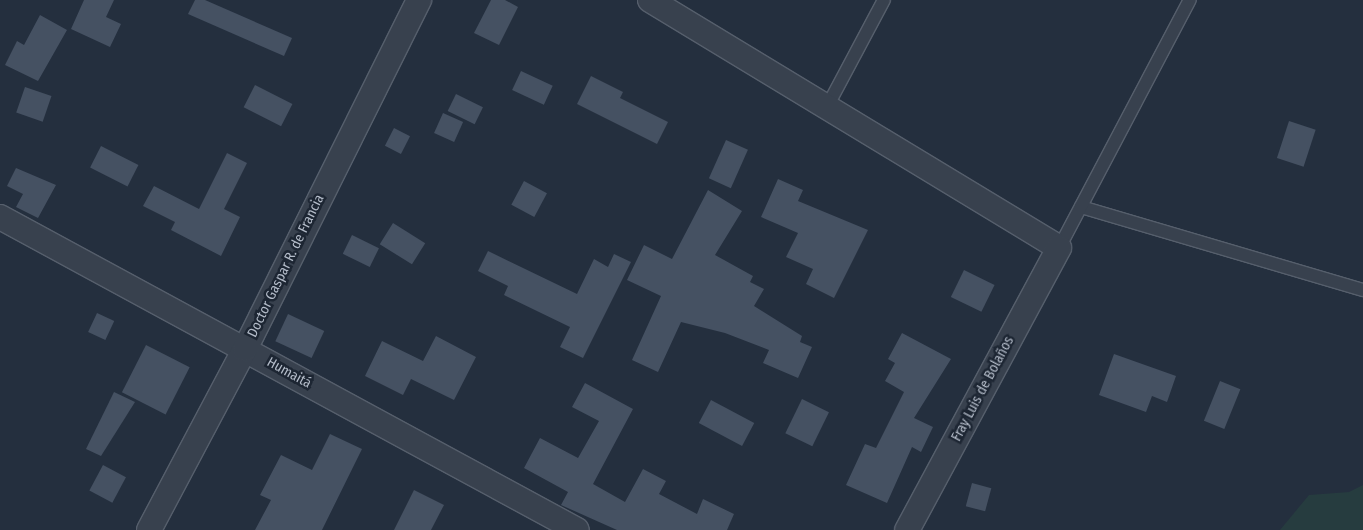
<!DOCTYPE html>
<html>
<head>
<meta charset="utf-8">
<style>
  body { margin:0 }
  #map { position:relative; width:1363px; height:530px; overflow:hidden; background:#242f3e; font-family:"Fira Sans Condensed",sans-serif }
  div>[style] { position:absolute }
  .green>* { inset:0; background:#263c3f }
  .building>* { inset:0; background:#455162; transform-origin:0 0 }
  .roads { filter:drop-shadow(1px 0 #565f6c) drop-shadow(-1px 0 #565f6c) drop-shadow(0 1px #565f6c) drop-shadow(0 -1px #565f6c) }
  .service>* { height:12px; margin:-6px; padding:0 6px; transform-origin:6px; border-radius:6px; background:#38414e }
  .minor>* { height:24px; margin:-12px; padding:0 12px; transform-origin:12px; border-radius:12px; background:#38414e }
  span { translate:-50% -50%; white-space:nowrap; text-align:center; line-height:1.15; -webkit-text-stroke:5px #1d2633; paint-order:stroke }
  .street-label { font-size:14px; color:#b4bcc9 }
</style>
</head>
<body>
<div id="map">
  <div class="green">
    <i style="clip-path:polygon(1363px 485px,1363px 530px,1280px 530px,1309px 495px,1349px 492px)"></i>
  </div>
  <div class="building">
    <i style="clip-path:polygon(84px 0,114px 0,106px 17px,121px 24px,110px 47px,71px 29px)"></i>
    <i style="clip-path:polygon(195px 0,205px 0,292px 38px,284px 56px,188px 14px)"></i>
    <i style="clip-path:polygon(491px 0,505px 0,518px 7px,499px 45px,474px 33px)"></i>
    <i style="clip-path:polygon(40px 15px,67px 30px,38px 81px,5px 65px,17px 41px,24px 45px)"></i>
    <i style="left:521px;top:71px;width:35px;height:21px;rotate:25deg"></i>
    <i style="clip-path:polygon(591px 76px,623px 92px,620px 98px,668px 122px,657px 144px,577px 104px)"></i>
    <i style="left:255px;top:85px;width:42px;height:25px;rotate:27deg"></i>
    <i style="left:25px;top:87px;width:28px;height:27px;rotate:19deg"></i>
    <i style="left:456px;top:94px;width:30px;height:19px;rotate:26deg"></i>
    <i style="left:443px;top:113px;width:22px;height:22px;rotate:24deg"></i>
    <i style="left:1289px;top:121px;width:28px;height:39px;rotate:18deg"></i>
    <i style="left:394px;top:128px;width:18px;height:20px;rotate:27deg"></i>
    <i style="left:726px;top:140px;width:24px;height:42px;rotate:24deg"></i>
    <i style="left:101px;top:146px;width:42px;height:24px;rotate:27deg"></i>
    <i style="clip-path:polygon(227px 153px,247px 163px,224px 209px,240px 217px,221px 256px,171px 230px,175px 222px,143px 206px,154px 186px,199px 209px)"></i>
    <i style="clip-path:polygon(16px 168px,56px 185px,38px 218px,16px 207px,23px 194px,7px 186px)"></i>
    <i style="clip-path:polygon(778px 179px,803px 190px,798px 201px,868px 230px,834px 298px,806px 284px,813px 269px,786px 257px,798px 233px,761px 217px)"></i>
    <i style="left:524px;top:181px;width:26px;height:27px;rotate:28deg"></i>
    <i style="clip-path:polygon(708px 190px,742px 211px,715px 255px,753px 276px,750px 282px,764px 289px,754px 306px,802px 336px,800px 342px,812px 347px,798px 378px,763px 363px,769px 350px,725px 333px,681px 322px,658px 372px,632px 360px,661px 296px,627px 280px,644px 245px,672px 259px)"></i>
    <i style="left:393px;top:223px;width:38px;height:25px;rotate:32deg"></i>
    <i style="left:352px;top:235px;width:30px;height:21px;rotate:26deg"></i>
    <i style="clip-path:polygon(488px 251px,577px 294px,594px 259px,608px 267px,614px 254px,631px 262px,583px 358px,560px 347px,570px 327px,504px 295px,508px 286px,478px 271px)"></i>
    <i style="left:964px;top:270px;width:34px;height:30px;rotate:26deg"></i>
    <i style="left:97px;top:313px;width:19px;height:21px;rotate:25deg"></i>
    <i style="left:288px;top:314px;width:40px;height:30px;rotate:25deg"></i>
    <i style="clip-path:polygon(902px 333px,951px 359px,914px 418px,933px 427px,921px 452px,912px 447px,887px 503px,846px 485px,865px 444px,876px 448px,904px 392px,885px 381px,895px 363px,888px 359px)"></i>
    <i style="clip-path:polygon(436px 336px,476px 357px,454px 400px,411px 379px,403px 395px,365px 376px,382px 341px,423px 361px)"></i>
    <i style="left:146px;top:345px;width:49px;height:53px;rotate:27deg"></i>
    <i style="clip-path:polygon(1114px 354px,1176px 376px,1167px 402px,1152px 396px,1146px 412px,1099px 395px)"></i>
    <i style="left:1220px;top:381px;width:22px;height:43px;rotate:22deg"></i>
    <i style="clip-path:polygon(585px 383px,633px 409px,593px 484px,625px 502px,643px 469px,666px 481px,659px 494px,697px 514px,703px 499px,734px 514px,727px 530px,617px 530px,561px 505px,568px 492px,524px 468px,540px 438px,578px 458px,599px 421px,572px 407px)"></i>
    <i style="clip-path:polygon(114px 392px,135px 402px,101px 456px,86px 449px)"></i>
    <i style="left:802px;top:399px;width:30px;height:38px;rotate:26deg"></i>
    <i style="left:711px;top:400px;width:49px;height:26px;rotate:28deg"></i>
    <i style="clip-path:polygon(330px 434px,362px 449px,322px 530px,255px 530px,271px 500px,260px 495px,281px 455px,312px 470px)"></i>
    <i style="left:103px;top:465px;width:26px;height:29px;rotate:28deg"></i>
    <i style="left:972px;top:483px;width:20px;height:24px;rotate:15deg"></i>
    <i style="clip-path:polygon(414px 490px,444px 505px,431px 530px,394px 530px)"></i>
  </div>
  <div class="roads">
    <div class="service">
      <i style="left:827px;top:107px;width:121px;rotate:-62deg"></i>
      <i style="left:1081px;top:207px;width:294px;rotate:16.4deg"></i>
      <i style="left:1059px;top:248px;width:280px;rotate:-62.2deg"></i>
    </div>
    <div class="minor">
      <i style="left:650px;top:0;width:478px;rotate:31.2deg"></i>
      <i style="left:1059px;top:248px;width:320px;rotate:118.3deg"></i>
      <i style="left:0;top:217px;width:656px;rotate:28.48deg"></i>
      <i style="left:149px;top:530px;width:205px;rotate:-62.1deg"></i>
      <i style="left:245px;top:349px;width:390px;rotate:-63.5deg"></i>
    </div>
  </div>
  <div class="street-label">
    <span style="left:286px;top:266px;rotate:-64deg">Doctor Gaspar R. de Francia</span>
    <span style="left:289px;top:373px;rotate:29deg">Humaitá</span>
    <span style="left:983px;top:389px;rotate:-62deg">Fray Luis de Bolaños</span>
  </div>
</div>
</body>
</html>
